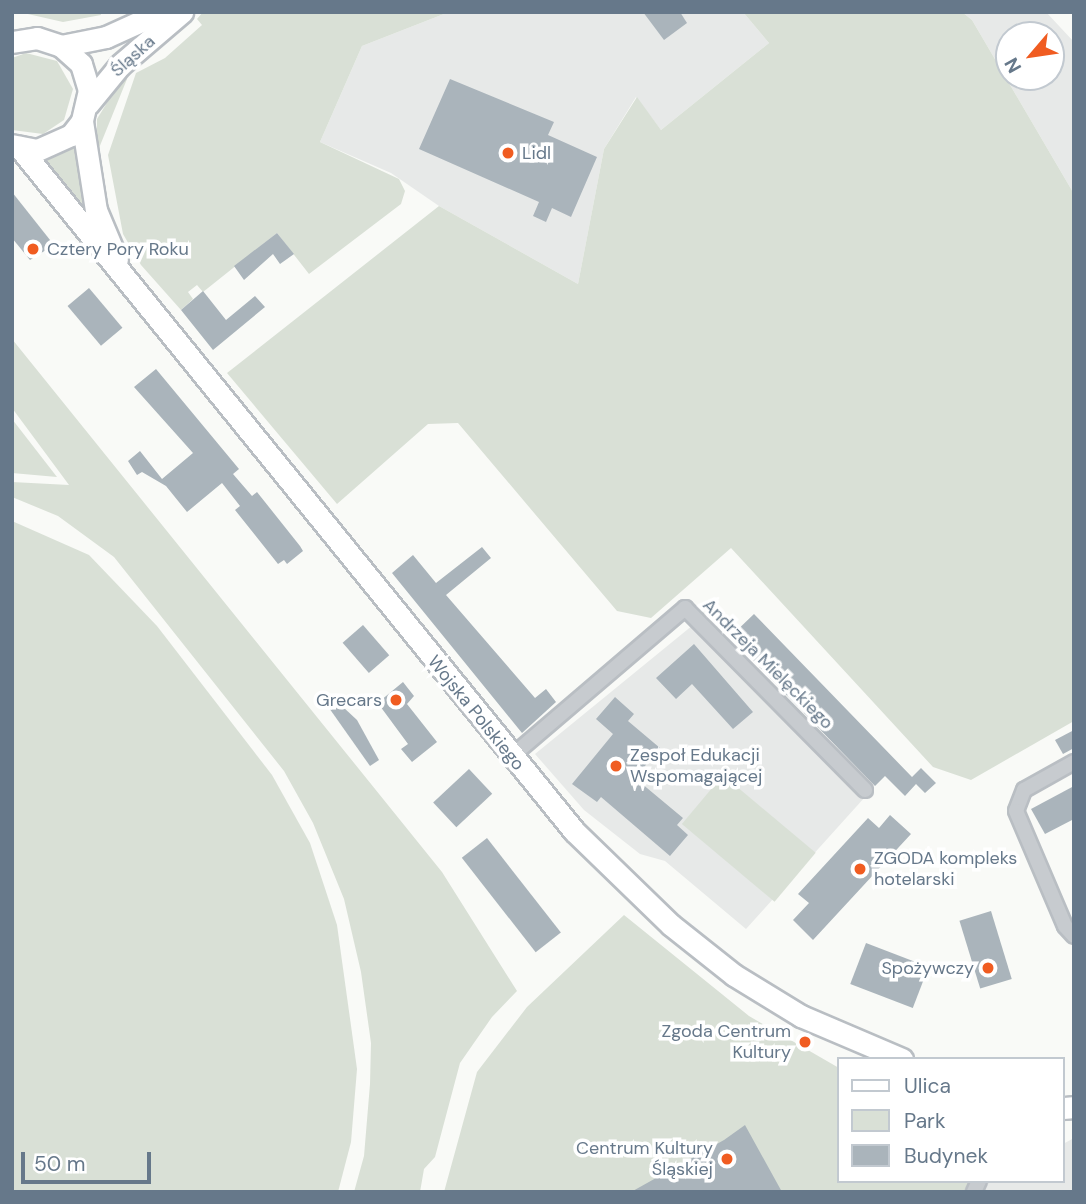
<!DOCTYPE html>
<html>
<head>
<meta charset="utf-8">
<style>
  body { margin:0 }
  #map { position:relative; width:1086px; height:1204px; overflow:hidden; background:#f9faf7; font-family:"DM Sans",sans-serif }
  div>[style] { position:absolute }
  .built>* { inset:0; background:#e7e9e8 }
  .green>* { inset:0; background:#d9e0d6; transform-origin:0 0 }
  .building>* { inset:0; background:#aab4bb; transform-origin:0 0 }
  .roads { filter:drop-shadow(2px 0 #b9bec3) drop-shadow(-2px 0 #b9bec3) drop-shadow(0 2px #b9bec3) drop-shadow(0 -2px #b9bec3) }
  .street>* { height:14px; margin:-7px; padding:0 7px; transform-origin:7px; border-radius:7px; background:#c7cbcf }
  .secondary>* { height:21px; margin:-10.5px; padding:0 10.5px; transform-origin:10.5px; border-radius:10.5px; background:#fff }
  .dots>* { width:19px; height:19px; translate:-50% -50%; box-sizing:border-box; border:4px solid #fff; border-radius:50% }
  span { translate:-50% -50%; white-space:nowrap; text-align:center; line-height:1.15; -webkit-text-stroke:7px #fff; paint-order:stroke }
  .street-label { font-size:18px; color:#66788a }
  .poi-label { font-size:18px; color:#66788a }
  .left { translate:0 -50%; text-align:left }
  .right { translate:-100% -50%; text-align:right }
  .frame { position:absolute; inset:0; border:14px solid #66788a; pointer-events:none }
  .legend { position:absolute; left:837px; top:1057px; width:228px; height:126px; box-sizing:border-box; background:#fff; border:2px solid #c2c9d0; margin:0; padding:9px 12px; list-style:none; font-size:21px; color:#66788a }
  .legend li { display:flex; align-items:center; gap:14px; height:35px }
  .legend b { width:35px; border:2px solid #c2c9d0 }
  .north { position:absolute; left:995px; top:21px; width:70px; height:70px; box-sizing:border-box; background:#fff; border:2px solid #c2c9d0; border-radius:50%; rotate:241deg; font-size:19px; font-weight:700; line-height:28px; text-align:center; color:#66788a }
  .north::after { content:''; display:block; margin:auto; width:24px; height:32px; background:#f05c21; clip-path:polygon(50% 0,100% 100%,50% 72%,0 100%) }
  .scale { position:absolute; left:21px; top:1152px; width:130px; height:32px; box-sizing:border-box; border:4px solid #66788a; border-top:0; padding-left:9px; font-size:21px; line-height:24px; white-space:nowrap; color:#66788a; -webkit-text-stroke:5px #fff; paint-order:stroke }
</style>
</head>
<body>
<div id="map">
  <div class="built">
    <i style="clip-path:polygon(449px 12px,743px 12px,769px 43px,661px 130px,636px 97px,604px 149px,578px 284px,439px 206px,391px 173px,320px 142px,362px 46px)"></i>
    <i style="clip-path:polygon(evenodd,962px 12px,1046px 12px,1074px 42px,1074px 194px,972px 20px,962px 12px,1009px 35px,1051px 35px,1051px 77px,1009px 77px,1009px 35px)"></i>
    <i style="clip-path:polygon(693px 625px,865px 797px,746px 929px,665px 861px,640px 854px,584px 810px,535px 754px)"></i>
    <i style="clip-path:polygon(1074px 1138px,1074px 1192px,974px 1192px,978px 1181px,1063px 1181px,1063px 1144px)"></i>
  </div>
  <div class="green">
    <i style="clip-path:polygon(19px 12px,100px 12px,101px 15px,63px 22px)"></i>
    <i style="clip-path:polygon(203px 12px,449px 12px,362px 46px,320px 142px,399px 179px,405px 191px,401px 204px,309px 274px,277px 233px,203px 292px,197px 285px,188px 292px,193px 299px,181px 310px,141px 265px,123px 234px,108px 155px,136px 73px,165px 58px,202px 25px,197px 19px)"></i>
    <i style="clip-path:polygon(743px 12px,962px 12px,972px 20px,1074px 194px,1074px 721px,971px 780px,933px 767px,731px 548px,651px 618px,617px 611px,458px 423px,428px 424px,337px 504px,227px 373px,439px 206px,578px 284px,604px 149px,637px 97px,661px 130px,769px 43px)"></i>
    <i style="clip-path:polygon(26px 53px,57px 61px,73px 89px,64px 120px,43px 134px,12px 130px,12px 58px)"></i>
    <i style="clip-path:polygon(124px 75px,127px 79px,97px 153px,97px 119px)"></i>
    <i style="clip-path:polygon(74px 145px,78px 165px,83px 206px,43px 159px)"></i>
    <i style="clip-path:polygon(12px 339px,442px 872px,517px 991px,492px 1017px,460px 1063px,435px 1157px,424px 1169px,420px 1192px,354px 1192px,364px 1156px,370px 1084px,371px 1043px,361px 972px,344px 899px,313px 823px,284px 771px,114px 557px,58px 516px,12px 497px,12px 482px,69px 485px,12px 408px)"></i>
    <i style="clip-path:polygon(12px 419px,57px 477px,12px 473px)"></i>
    <i style="clip-path:polygon(12px 521px,89px 555px,157px 626px,272px 775px,310px 843px,337px 925px,357px 1069px,351px 1142px,338px 1192px,12px 1192px)"></i>
    <i style="left:723px;top:775px;width:121px;height:64px;rotate:40deg"></i>
    <i style="clip-path:polygon(624px 915px,749px 1016px,839px 1068px,839px 1181px,978px 1181px,974px 1192px,444px 1192px,477px 1072px,527px 1007px)"></i>
  </div>
  <div class="building">
    <i style="clip-path:polygon(643px 12px,680px 12px,687px 23px,664px 40px)"></i>
    <i style="clip-path:polygon(450px 79px,554px 122px,548px 135px,597px 157px,571px 217px,552px 208px,546px 222px,533px 216px,539px 202px,419px 149px)"></i>
    <i style="clip-path:polygon(12px 192px,54px 245px,30px 260px,12px 238px)"></i>
    <i style="clip-path:polygon(277px 233px,294px 254px,280px 264px,273px 254px,244px 280px,234px 266px)"></i>
    <i style="left:89px;top:288px;width:52px;height:28px;rotate:50deg"></i>
    <i style="clip-path:polygon(203px 291px,226px 320px,255px 296px,265px 307px,213px 350px,181px 310px)"></i>
    <i style="clip-path:polygon(156px 369px,239px 469px,233px 474px,252px 496px,257px 492px,300px 546px,303px 551px,287px 564px,284px 560px,278px 564px,235px 510px,240px 506px,222px 483px,187px 512px,166px 486px,142px 472px,137px 475px,128px 461px,140px 451px,162px 479px,193px 453px,134px 387px)"></i>
    <i style="clip-path:polygon(482px 547px,491px 558px,446px 595px,535px 698px,546px 689px,556px 702px,522px 733px,392px 573px,413px 555px,436px 583px)"></i>
    <i style="clip-path:polygon(754px 614px,912px 777px,921px 768px,936px 783px,925px 793px,916px 784px,905px 796px,885px 776px,875px 786px,730px 637px)"></i>
    <i style="left:363px;top:625px;width:40px;height:27px;rotate:49deg"></i>
    <i style="clip-path:polygon(694px 644px,753px 712px,733px 729px,692px 684px,676px 699px,656px 678px)"></i>
    <i style="clip-path:polygon(403px 682px,414px 696px,407px 704px,437px 742px,412px 762px,401px 749px,408px 744px,380px 706px,380px 701px)"></i>
    <i style="clip-path:polygon(328px 693px,357px 720px,379px 760px,370px 766px,322px 698px)"></i>
    <i style="clip-path:polygon(615px 697px,634px 714px,628px 721px,660px 748px,635px 778px,683px 818px,677px 825px,688px 835px,670px 856px,601px 797px,597px 802px,572px 784px,613px 734px,596px 719px)"></i>
    <i style="clip-path:polygon(1074px 730px,1074px 748px,1063px 754px,1055px 740px)"></i>
    <i style="left:469px;top:769px;width:34px;height:49px;rotate:47deg"></i>
    <i style="clip-path:polygon(1074px 786px,1074px 819px,1045px 834px,1031px 809px)"></i>
    <i style="clip-path:polygon(890px 815px,911px 834px,813px 940px,793px 920px,809px 903px,798px 894px,868px 818px,879px 828px)"></i>
    <i style="left:487px;top:838px;width:120px;height:32px;rotate:52deg"></i>
    <i style="left:991px;top:911px;width:71px;height:33px;rotate:73deg"></i>
    <i style="left:866px;top:943px;width:67px;height:44px;rotate:21deg"></i>
    <i style="clip-path:polygon(745px 1125px,782px 1192px,631px 1192px,724px 1140px)"></i>
  </div>
  <div class="roads">
    <div class="street">
      <i style="left:512px;top:756px;width:228px;rotate:-40.5deg"></i>
      <i style="left:685px;top:608px;width:256px;rotate:45.3deg"></i>
      <i style="left:1074px;top:762px;width:57px;rotate:150.8deg"></i>
      <i style="left:1024px;top:790px;width:22px;rotate:111deg"></i>
      <i style="left:1016px;top:811px;width:125px;rotate:66.9deg"></i>
      <i style="left:1065px;top:926px;width:13px;rotate:48deg"></i>
      <i style="left:974px;top:1192px;width:12px;rotate:-66deg"></i>
    </div>
    <div class="secondary">
      <i style="left:12px;top:42px;width:25px;rotate:-9deg"></i>
      <i style="left:37px;top:38px;width:25px;rotate:18deg"></i>
      <i style="left:61px;top:46px;width:27px;rotate:42deg"></i>
      <i style="left:81px;top:64px;width:27px;rotate:73deg"></i>
      <i style="left:89px;top:90px;width:32px;rotate:103deg"></i>
      <i style="left:82px;top:121px;width:18px;rotate:128deg"></i>
      <i style="left:71px;top:135px;width:37px;rotate:156deg"></i>
      <i style="left:37px;top:150px;width:25px;rotate:-169deg"></i>
      <i style="left:61px;top:46px;width:46px;rotate:-11.3deg"></i>
      <i style="left:106px;top:37px;width:60px;rotate:-24.4deg"></i>
      <i style="left:88px;top:104px;width:50px;rotate:-50.6deg"></i>
      <i style="left:120px;top:65px;width:82px;rotate:-40.5deg"></i>
      <i style="left:82px;top:121px;width:90px;rotate:81.1deg"></i>
      <i style="left:96px;top:210px;width:54px;rotate:67.2deg"></i>
      <i style="left:19px;top:147px;width:881px;rotate:50.94deg"></i>
      <i style="left:574px;top:831px;width:135px;rotate:44.1deg"></i>
      <i style="left:671px;top:925px;width:80px;rotate:38.4deg"></i>
      <i style="left:734px;top:975px;width:79px;rotate:31.5deg"></i>
      <i style="left:801px;top:1016px;width:110px;rotate:23.1deg"></i>
      <i style="left:1063px;top:1108px;width:11px;rotate:-5deg"></i>
    </div>
  </div>
  <div class="dots">
    <i style="left:508px;top:153px;background:#f05c21"></i>
    <i style="left:33px;top:249px;background:#f05c21"></i>
    <i style="left:396px;top:700px;background:#f05c21"></i>
    <i style="left:616px;top:766px;background:#f05c21"></i>
    <i style="left:860px;top:869px;background:#f05c21"></i>
    <i style="left:988px;top:968px;background:#f05c21"></i>
    <i style="left:805px;top:1042px;background:#f05c21"></i>
    <i style="left:727px;top:1159px;background:#f05c21"></i>
  </div>
  <div class="street-label">
    <span style="left:133px;top:56px;rotate:-42deg">Śląska</span>
    <span style="left:768px;top:664px;rotate:45deg">Andrzeja Mielęckiego</span>
    <span style="left:476px;top:713px;rotate:51deg">Wojska Polskiego</span>
  </div>
  <div class="poi-label">
    <span class="left" style="left:522px;top:153px">Lidl</span>
    <span class="left" style="left:47px;top:249px">Cztery Pory Roku</span>
    <span class="right" style="left:382px;top:700px">Grecars</span>
    <span class="left" style="left:630px;top:766px">Zespoł Edukacji<br>Wspomagającej</span>
    <span class="left" style="left:874px;top:869px">ZGODA kompleks<br>hotelarski</span>
    <span class="right" style="left:974px;top:968px">Spożywczy</span>
    <span class="right" style="left:791px;top:1042px">Zgoda Centrum<br>Kultury</span>
    <span class="right" style="left:713px;top:1159px">Centrum Kultury<br>Śląskiej</span>
  </div>
  <div class="frame"></div>
  <ul class="legend">
  <li><b style="height:9px;background:#fff"></b>Ulica</li>
  <li><b style="height:19px;background:#d9e0d6"></b>Park</li>
  <li><b style="height:19px;background:#aab4bb"></b>Budynek</li>
  </ul>
  <div class="north">N</div>
  <div class="scale">50 m</div>
</div>
</body>
</html>
